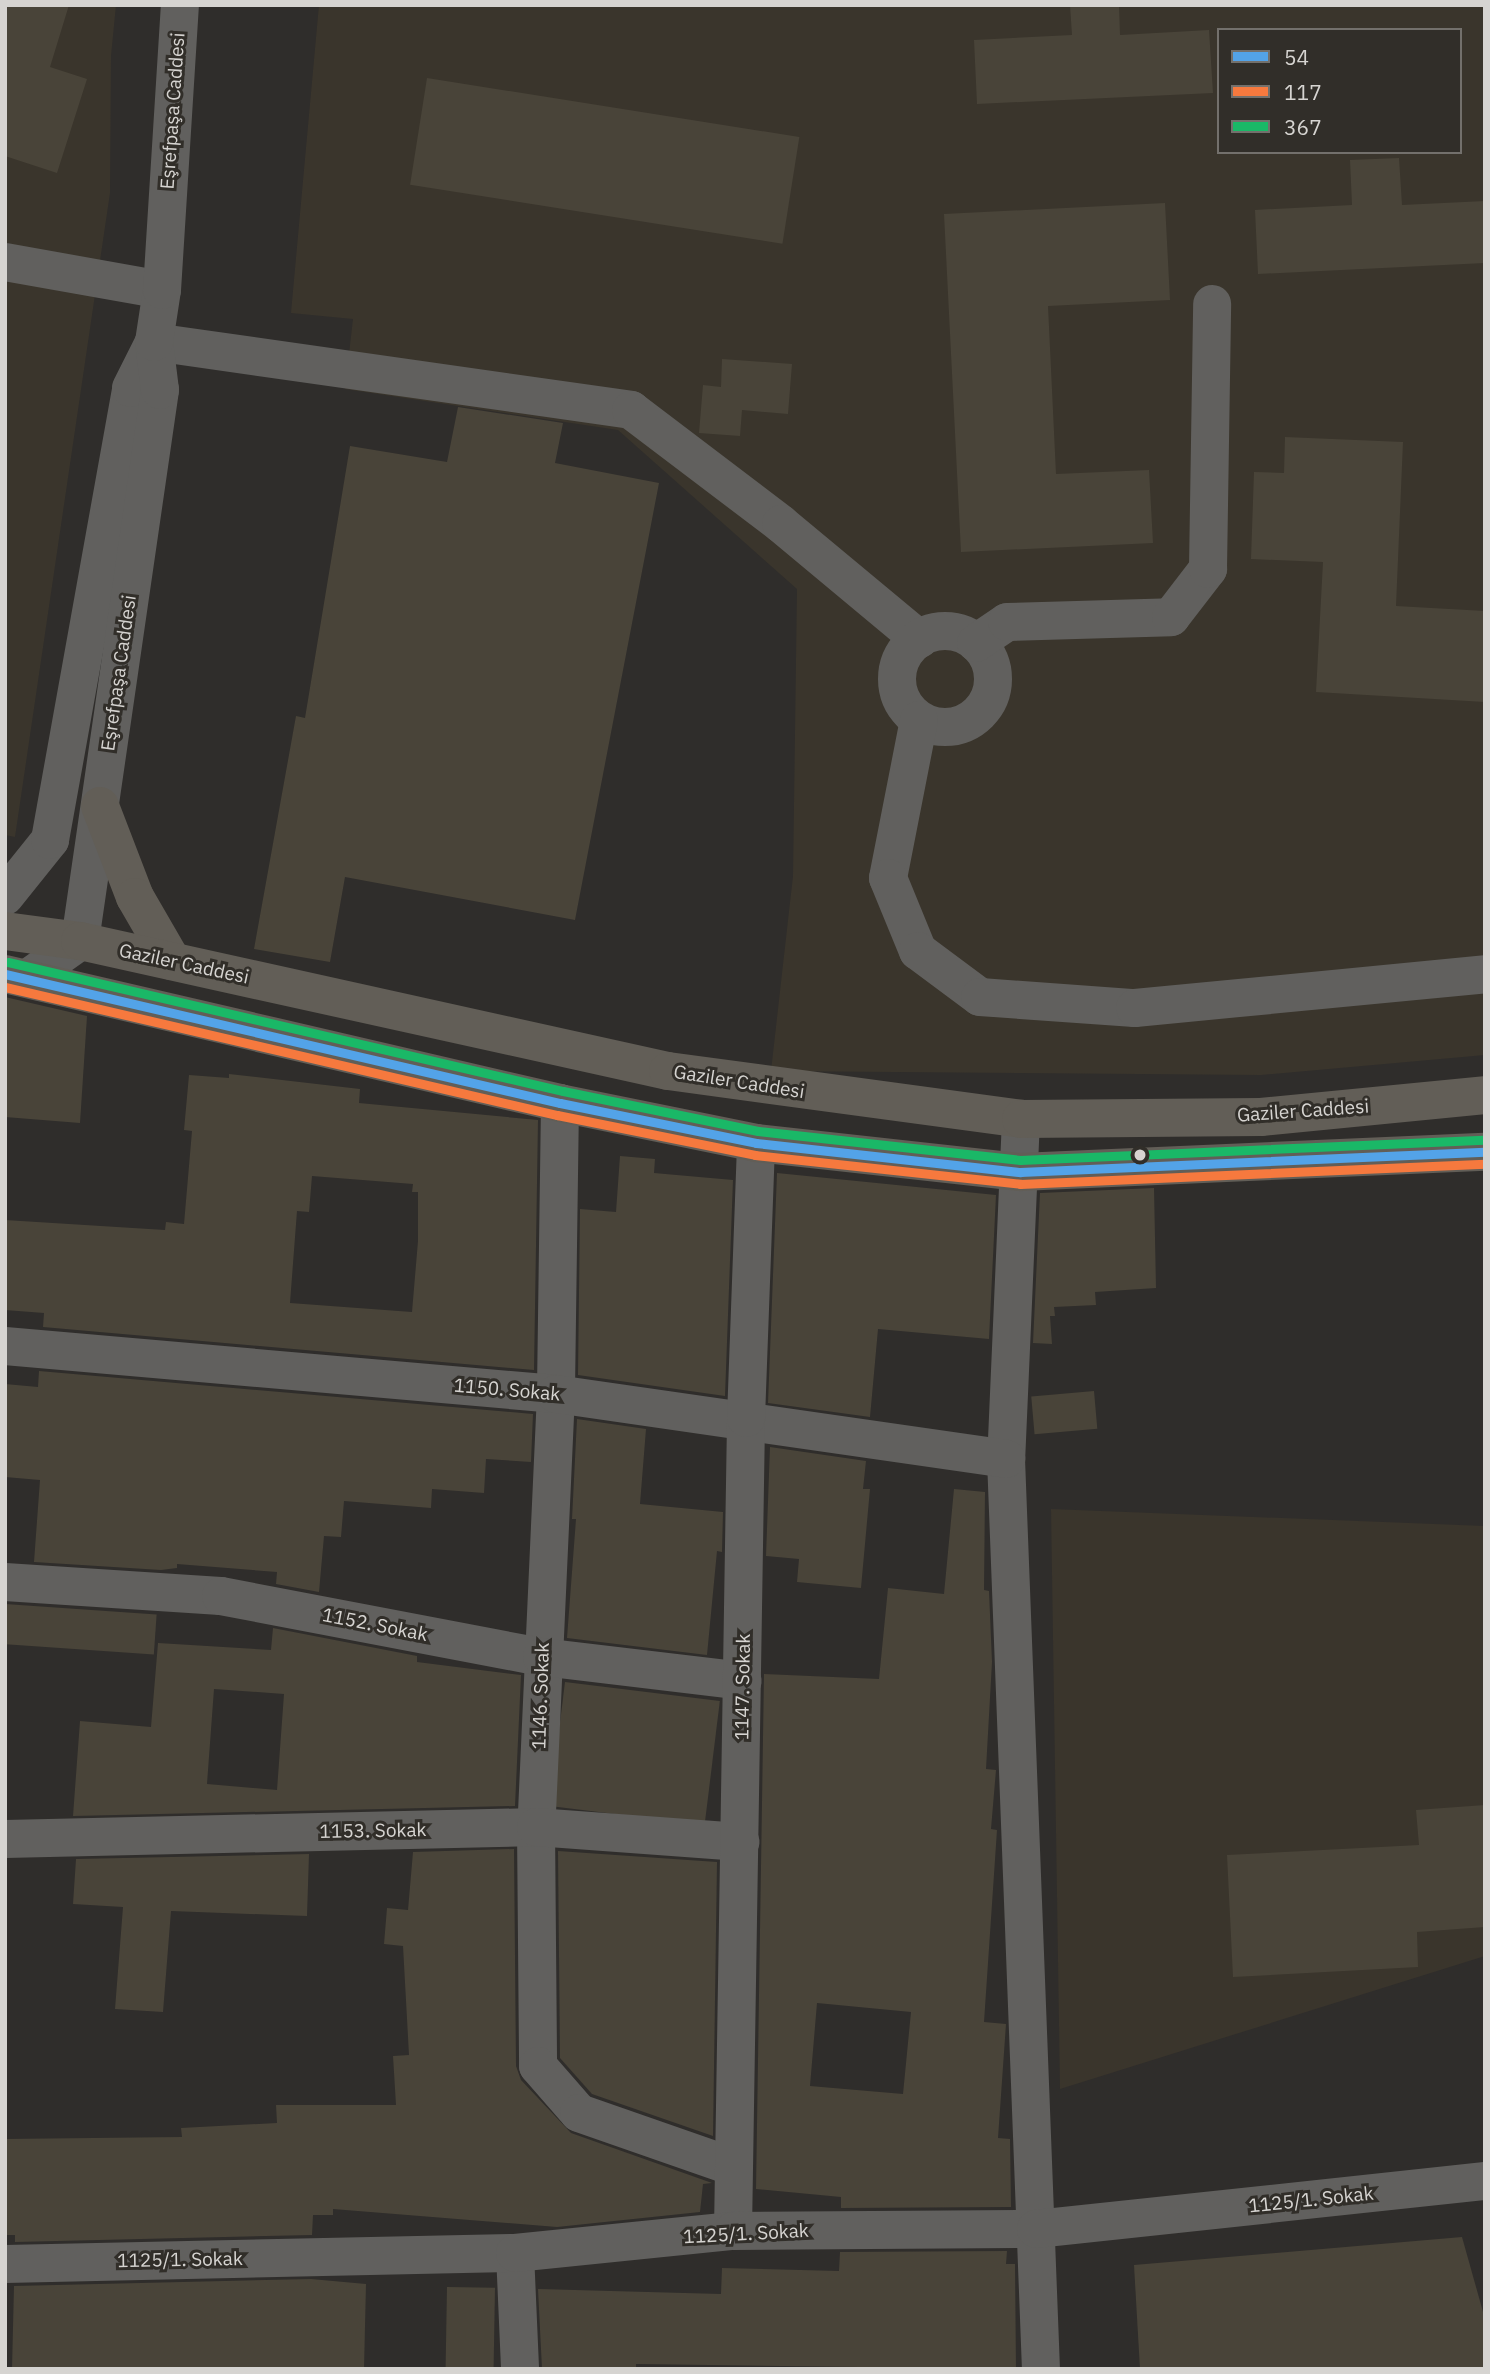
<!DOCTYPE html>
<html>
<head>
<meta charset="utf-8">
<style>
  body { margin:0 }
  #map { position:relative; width:1490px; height:2374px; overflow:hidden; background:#2f2d2b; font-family:"IBM Plex Sans",sans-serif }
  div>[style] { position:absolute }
  .built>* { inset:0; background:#3a352c }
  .building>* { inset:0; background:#494439; transform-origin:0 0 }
  .minor>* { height:38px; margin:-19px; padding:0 19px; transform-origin:19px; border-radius:19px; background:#61605e }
  .minor>.ring { margin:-19px; padding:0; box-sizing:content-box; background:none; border:38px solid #61605e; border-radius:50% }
  .major>* { height:38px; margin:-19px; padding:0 19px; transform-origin:19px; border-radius:19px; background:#625e57 }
  .bus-1>* { height:9px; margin:-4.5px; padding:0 4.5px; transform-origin:4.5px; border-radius:4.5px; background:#53a3e8 }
  .bus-2>* { height:9px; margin:-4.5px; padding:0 4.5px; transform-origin:4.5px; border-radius:4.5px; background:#f6793e }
  .bus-3>* { height:9px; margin:-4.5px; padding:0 4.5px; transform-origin:4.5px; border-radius:4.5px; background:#1ab867 }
  .dots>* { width:19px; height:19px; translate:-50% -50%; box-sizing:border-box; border:4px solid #312e29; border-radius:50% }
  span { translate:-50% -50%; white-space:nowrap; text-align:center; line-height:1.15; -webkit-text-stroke:6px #312e29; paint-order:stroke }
  .street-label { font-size:19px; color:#d6d4d1 }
  .frame { position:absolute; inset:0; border:7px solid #d6d4d1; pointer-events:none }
  .legend { position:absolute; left:1217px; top:28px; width:245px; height:126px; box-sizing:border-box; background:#312e29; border:2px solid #73706c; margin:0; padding:9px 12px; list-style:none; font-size:21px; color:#d6d4d1 }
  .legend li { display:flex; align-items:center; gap:14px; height:35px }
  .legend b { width:35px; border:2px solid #73706c }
</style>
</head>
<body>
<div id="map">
  <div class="built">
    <i style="clip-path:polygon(5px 5px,116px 5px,111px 56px,110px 193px,15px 837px,5px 835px)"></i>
    <i style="clip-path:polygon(evenodd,319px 5px,1485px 5px,1485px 1055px,1261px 1075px,771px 1071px,793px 876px,797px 589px,618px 430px,345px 389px,353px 319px,291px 313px,319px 5px,1219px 30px,1460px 30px,1460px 152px,1219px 152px,1219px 30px)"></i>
    <i style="clip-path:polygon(1051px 1509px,1485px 1526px,1485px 1956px,1060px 2089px)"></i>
  </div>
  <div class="building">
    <i style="clip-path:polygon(5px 5px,69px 5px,50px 67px,87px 79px,57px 173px,5px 156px)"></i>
    <i style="clip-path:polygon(1070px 5px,1119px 5px,1120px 35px,1209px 30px,1213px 93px,977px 104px,974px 40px,1072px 35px)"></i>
    <i style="left:427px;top:78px;width:377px;height:108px;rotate:9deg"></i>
    <i style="clip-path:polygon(1399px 158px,1402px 205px,1485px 201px,1485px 263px,1258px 274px,1255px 210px,1352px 205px,1350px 160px)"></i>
    <i style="clip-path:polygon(1165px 203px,1170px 300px,1048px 306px,1056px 474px,1149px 470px,1153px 543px,961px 552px,944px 214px)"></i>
    <i style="clip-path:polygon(722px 359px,792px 364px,788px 414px,742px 410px,740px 436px,699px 433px,703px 385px,721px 387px)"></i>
    <i style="clip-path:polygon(458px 407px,563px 423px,555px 463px,659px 483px,575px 920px,345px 877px,330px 962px,254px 949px,296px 716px,305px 718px,350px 446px,447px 462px)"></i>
    <i style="clip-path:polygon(1285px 437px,1403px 442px,1396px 606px,1485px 611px,1485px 702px,1316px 692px,1323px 562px,1251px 559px,1254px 472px,1284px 473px)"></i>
    <i style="clip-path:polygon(5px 997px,87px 1016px,80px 1123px,5px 1117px)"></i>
    <i style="clip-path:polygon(evenodd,229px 1074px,360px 1089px,359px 1103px,538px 1120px,534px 1370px,43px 1327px,44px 1313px,5px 1310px,5px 1220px,165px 1230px,166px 1222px,184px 1224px,192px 1131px,184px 1130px,189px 1075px,229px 1078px,229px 1074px,312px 1176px,413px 1184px,412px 1192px,418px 1192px,418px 1241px,412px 1312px,290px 1303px,297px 1211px,309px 1212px,312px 1176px)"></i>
    <i style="clip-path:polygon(620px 1156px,655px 1159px,654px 1173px,733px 1180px,725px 1396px,578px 1375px,580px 1209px,616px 1212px)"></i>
    <i style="clip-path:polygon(777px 1173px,996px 1195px,989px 1339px,878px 1329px,870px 1417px,768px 1403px)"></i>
    <i style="clip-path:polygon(1154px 1188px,1156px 1288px,1095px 1292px,1096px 1305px,1054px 1307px,1055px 1316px,1050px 1316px,1052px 1344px,1033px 1343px,1040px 1193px)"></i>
    <i style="clip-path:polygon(39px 1371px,533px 1414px,531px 1462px,486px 1459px,484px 1493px,432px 1489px,431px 1508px,344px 1501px,341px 1537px,324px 1536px,319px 1592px,276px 1584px,277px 1572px,177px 1564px,177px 1568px,161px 1570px,34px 1562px,40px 1480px,5px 1477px,5px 1384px,38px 1387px)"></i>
    <i style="left:1094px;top:1391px;width:38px;height:63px;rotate:85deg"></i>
    <i style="clip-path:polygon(577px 1419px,646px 1429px,640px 1504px,723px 1512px,722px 1552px,717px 1551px,707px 1655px,567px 1638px,576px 1519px,572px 1519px)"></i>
    <i style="clip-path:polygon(770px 1447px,866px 1461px,863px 1489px,870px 1489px,861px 1588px,797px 1582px,799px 1559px,766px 1556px)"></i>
    <i style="clip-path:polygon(evenodd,954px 1489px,985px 1492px,984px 1590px,989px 1591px,992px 1662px,986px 1769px,996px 1770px,991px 1829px,997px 1830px,984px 2022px,1006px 2024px,998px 2138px,1010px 2139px,1011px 2207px,841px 2208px,841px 2197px,756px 2189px,764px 1674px,879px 1679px,888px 1588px,944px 1594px,954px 1489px,817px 2003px,911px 2012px,903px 2094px,810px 2086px,817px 2003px)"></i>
    <i style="left:5px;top:1604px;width:152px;height:40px;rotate:4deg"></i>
    <i style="clip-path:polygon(evenodd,273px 1628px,417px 1656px,417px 1662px,521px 1675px,515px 1806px,73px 1816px,80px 1721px,151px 1727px,158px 1643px,271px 1650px,273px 1628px,214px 1689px,284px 1694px,277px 1790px,207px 1784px,214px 1689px)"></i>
    <i style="left:565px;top:1682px;width:156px;height:125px;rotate:7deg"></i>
    <i style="clip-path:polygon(1485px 1805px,1485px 1927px,1417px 1932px,1418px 1967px,1233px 1977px,1227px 1855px,1419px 1845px,1416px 1810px)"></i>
    <i style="clip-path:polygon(514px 1849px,516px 2066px,521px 2080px,571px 2133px,712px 2183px,703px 2184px,700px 2212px,557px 2227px,333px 2209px,333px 2215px,313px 2215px,312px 2235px,15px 2242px,15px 2235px,5px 2235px,5px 2139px,182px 2137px,181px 2128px,277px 2123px,276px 2105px,396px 2105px,393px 2056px,409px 2055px,403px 1946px,384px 1944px,387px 1908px,408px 1910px,413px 1852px)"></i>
    <i style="clip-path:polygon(558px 1851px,717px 1862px,713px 2136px,592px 2094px,560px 2058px)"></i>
    <i style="clip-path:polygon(309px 1854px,307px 1916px,171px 1911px,163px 2012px,115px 2009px,123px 1907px,73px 1904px,76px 1859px)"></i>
    <i style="clip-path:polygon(1462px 2237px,1485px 2319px,1485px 2369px,1140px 2369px,1134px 2265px)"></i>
    <i style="clip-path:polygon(1007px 2251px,1006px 2264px,1015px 2264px,1016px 2369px,636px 2364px,636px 2369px,542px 2369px,538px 2289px,721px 2294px,722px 2268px,839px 2271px,840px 2252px)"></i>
    <i style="clip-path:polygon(311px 2279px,366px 2284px,364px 2369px,12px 2369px,14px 2286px)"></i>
    <i style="left:447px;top:2287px;width:48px;height:82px;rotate:1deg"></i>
  </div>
  <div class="minor">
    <i style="left:5px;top:262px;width:159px;rotate:10.1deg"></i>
    <i style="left:154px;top:342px;width:482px;rotate:8.1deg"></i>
    <i style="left:631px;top:410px;width:188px;rotate:37.2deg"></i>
    <i style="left:781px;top:524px;width:180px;rotate:39.8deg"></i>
    <i class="ring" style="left:897px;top:631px;width:58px;height:58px"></i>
    <i style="left:976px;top:643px;width:37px;rotate:-34deg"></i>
    <i style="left:1007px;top:622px;width:164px;rotate:-1.7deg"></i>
    <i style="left:1171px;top:617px;width:61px;rotate:-52.4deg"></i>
    <i style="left:1208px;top:569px;width:265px;rotate:-89.1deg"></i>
    <i style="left:919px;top:720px;width:161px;rotate:101.1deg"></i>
    <i style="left:888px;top:878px;width:79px;rotate:67.7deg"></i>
    <i style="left:918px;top:951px;width:77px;rotate:36.6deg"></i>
    <i style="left:980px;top:997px;width:155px;rotate:4.1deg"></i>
    <i style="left:1135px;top:1008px;width:352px;rotate:-5.5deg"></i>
    <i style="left:5px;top:896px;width:72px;rotate:-51.2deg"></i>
    <i style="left:50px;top:840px;width:459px;rotate:-79.8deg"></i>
    <i style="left:131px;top:388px;width:51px;rotate:-63.4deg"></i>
    <i style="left:28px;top:978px;width:64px;rotate:-35.4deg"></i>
    <i style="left:80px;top:941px;width:557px;rotate:-81.74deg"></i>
    <i style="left:160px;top:390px;width:48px;rotate:-97.1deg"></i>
    <i style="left:154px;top:342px;width:53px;rotate:-81.3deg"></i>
    <i style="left:162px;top:290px;width:286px;rotate:-86.4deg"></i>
    <i style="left:560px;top:1103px;width:291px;rotate:90.8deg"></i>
    <i style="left:556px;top:1394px;width:433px;rotate:92.6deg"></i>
    <i style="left:536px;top:1827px;width:239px;rotate:89.5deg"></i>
    <i style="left:538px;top:2066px;width:62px;rotate:48.9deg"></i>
    <i style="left:579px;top:2113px;width:161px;rotate:19.2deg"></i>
    <i style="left:1021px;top:1119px;width:340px;rotate:92.5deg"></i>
    <i style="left:1006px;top:1459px;width:911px;rotate:87.8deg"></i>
    <i style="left:5px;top:1346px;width:553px;rotate:4.98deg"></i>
    <i style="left:556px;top:1394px;width:455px;rotate:8.2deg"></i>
    <i style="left:5px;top:1582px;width:216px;rotate:3.7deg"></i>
    <i style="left:221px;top:1596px;width:327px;rotate:10.8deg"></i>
    <i style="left:542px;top:1657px;width:202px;rotate:6.8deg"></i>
    <i style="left:5px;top:1839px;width:531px;rotate:-1.29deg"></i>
    <i style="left:536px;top:1827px;width:205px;rotate:4.2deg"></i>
    <i style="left:733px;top:2231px;width:813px;rotate:-89.08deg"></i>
    <i style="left:746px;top:1418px;width:275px;rotate:-87.9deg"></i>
    <i style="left:515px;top:2253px;width:116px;rotate:87.5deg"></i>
    <i style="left:5px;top:2264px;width:510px;rotate:-1.24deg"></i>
    <i style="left:515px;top:2253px;width:219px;rotate:-5.8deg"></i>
    <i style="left:733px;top:2231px;width:303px;rotate:-0.4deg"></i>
    <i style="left:1036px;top:2229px;width:452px;rotate:-6.1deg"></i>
  </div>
  <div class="major">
    <i style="left:100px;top:806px;width:97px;rotate:69deg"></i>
    <i style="left:135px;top:897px;width:74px;rotate:60deg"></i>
    <i style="left:5px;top:931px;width:76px;rotate:7.6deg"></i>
    <i style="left:80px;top:941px;width:602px;rotate:12.47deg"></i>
    <i style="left:668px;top:1071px;width:356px;rotate:7.7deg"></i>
    <i style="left:1021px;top:1119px;width:240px;rotate:-0.5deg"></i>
    <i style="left:1261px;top:1117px;width:225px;rotate:-5.6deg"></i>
    <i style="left:5px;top:974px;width:570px;rotate:13.09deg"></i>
    <i style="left:560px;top:1103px;width:200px;rotate:11.5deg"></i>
    <i style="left:756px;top:1143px;width:266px;rotate:6.3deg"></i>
    <i style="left:1020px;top:1172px;width:465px;rotate:-2.5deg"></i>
  </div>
  <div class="bus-1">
    <i style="left:5px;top:974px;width:570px;rotate:13.09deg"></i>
    <i style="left:560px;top:1103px;width:200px;rotate:11.5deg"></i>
    <i style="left:756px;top:1143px;width:266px;rotate:6.3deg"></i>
    <i style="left:1020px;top:1172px;width:465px;rotate:-2.5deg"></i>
  </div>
  <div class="bus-2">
    <i style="left:5px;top:987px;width:567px;rotate:13.06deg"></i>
    <i style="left:557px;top:1115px;width:202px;rotate:11.4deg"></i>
    <i style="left:755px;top:1155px;width:267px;rotate:6.2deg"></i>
    <i style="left:1020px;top:1184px;width:465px;rotate:-2.5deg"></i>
  </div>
  <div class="bus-3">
    <i style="left:8px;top:962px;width:570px;rotate:13.09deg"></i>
    <i style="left:563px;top:1091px;width:199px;rotate:11.6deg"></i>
    <i style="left:758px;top:1131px;width:264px;rotate:6.3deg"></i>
    <i style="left:1020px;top:1160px;width:464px;rotate:-2.5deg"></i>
  </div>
  <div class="dots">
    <i style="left:1140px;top:1155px;background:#d6d4d1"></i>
  </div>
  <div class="street-label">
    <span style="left:173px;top:111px;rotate:-86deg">Eşrefpaşa Caddesi</span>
    <span style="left:119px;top:673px;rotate:-82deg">Eşrefpaşa Caddesi</span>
    <span style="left:184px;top:964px;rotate:12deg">Gaziler Caddesi</span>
    <span style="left:739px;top:1082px;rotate:9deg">Gaziler Caddesi</span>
    <span style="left:1303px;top:1111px;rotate:-4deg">Gaziler Caddesi</span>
    <span style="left:507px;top:1390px;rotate:5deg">1150. Sokak</span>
    <span style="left:375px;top:1625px;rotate:11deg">1152. Sokak</span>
    <span style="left:743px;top:1687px;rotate:-89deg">1147. Sokak</span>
    <span style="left:541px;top:1696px;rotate:-88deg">1146. Sokak</span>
    <span style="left:373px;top:1831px;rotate:-1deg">1153. Sokak</span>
    <span style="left:1311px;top:2200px;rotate:-6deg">1125/1. Sokak</span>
    <span style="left:746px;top:2234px;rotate:-3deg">1125/1. Sokak</span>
    <span style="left:180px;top:2260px;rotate:-1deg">1125/1. Sokak</span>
  </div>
  <div class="frame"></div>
  <ul class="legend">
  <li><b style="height:9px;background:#53a3e8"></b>54</li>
  <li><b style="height:9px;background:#f6793e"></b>117</li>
  <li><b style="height:9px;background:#1ab867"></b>367</li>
  </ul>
</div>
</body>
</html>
